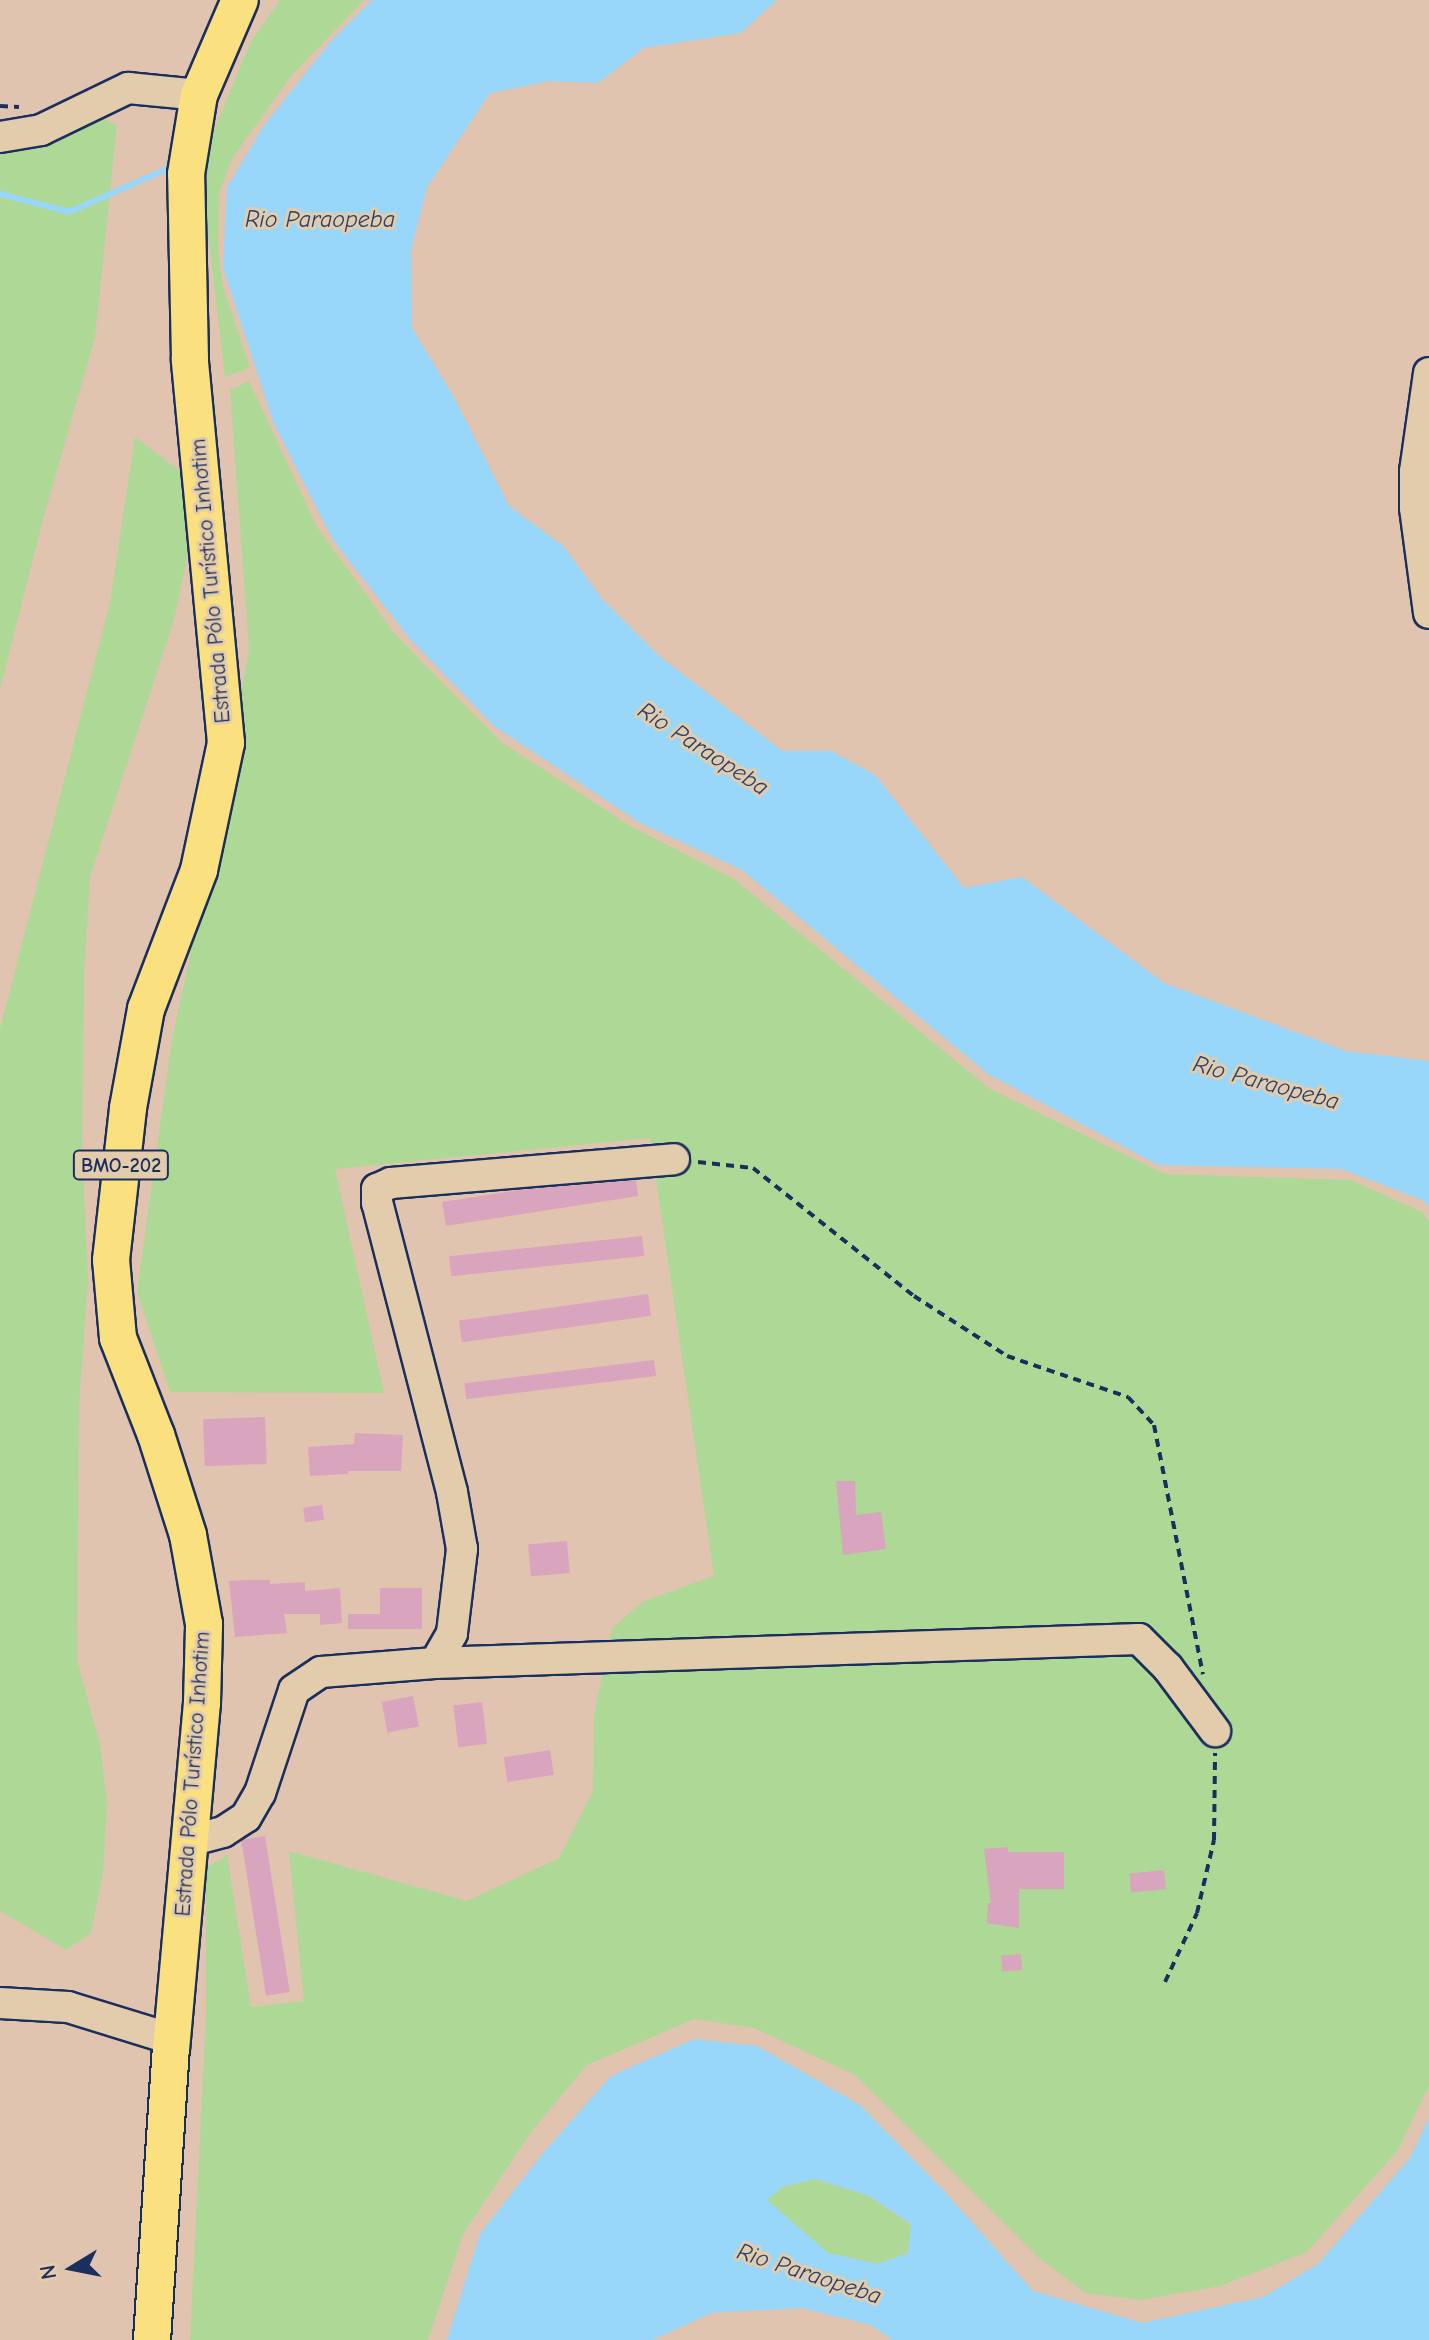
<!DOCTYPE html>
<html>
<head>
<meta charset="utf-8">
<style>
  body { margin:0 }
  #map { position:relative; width:1429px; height:2340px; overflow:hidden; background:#e1c4af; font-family:"Comic Neue",sans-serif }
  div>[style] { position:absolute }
  .green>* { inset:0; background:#aed895 }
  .water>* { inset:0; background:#98d7f9 }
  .stream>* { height:6px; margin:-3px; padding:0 3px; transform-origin:3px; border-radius:3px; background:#98d7f9 }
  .building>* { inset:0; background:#d9a4bd; transform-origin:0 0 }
  .path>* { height:4px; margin-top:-2px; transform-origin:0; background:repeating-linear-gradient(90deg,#1b2f5e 0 8px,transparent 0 14px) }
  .roads { filter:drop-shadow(2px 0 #1b2f5e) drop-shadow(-2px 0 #1b2f5e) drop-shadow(0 2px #1b2f5e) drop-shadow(0 -2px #1b2f5e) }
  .minor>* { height:30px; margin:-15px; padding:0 15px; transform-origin:15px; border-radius:15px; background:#e3ccac }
  .major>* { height:36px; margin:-18px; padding:0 18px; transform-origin:18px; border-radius:18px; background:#fbe080 }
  span { translate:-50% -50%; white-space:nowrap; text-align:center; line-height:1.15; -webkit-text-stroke:6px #e3ccac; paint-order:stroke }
  .shield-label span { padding:2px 6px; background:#e3ccac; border:2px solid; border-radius:6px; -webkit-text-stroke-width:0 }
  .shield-label { font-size:20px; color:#1b2f5e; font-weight:700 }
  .street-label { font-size:22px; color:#1b2f5e }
  .water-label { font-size:24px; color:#28406e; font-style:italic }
  .north { position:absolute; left:32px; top:2228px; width:80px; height:80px; -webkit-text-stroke:6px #e3ccac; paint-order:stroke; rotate:260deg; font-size:22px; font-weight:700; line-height:32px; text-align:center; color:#1b2f5e }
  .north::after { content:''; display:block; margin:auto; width:28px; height:36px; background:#1b2f5e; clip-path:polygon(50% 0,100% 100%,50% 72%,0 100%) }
</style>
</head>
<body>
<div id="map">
  <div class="green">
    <i style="clip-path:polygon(280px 0,364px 0,291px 76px,233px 157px,219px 193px,218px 248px,223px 287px,250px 368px,225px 377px,207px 224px,207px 148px,250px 43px)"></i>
    <i style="clip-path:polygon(95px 115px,117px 125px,95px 337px,44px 516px,0 689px,0 151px)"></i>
    <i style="clip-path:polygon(249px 381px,317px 527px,394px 633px,501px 742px,632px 827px,734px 879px,990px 1089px,1165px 1174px,1351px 1180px,1422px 1212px,1429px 1222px,1429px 2085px,1398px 2150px,1307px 2252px,1220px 2286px,1141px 2300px,1086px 2293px,1040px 2259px,855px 2075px,754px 2028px,694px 2019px,587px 2065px,531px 2132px,463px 2234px,428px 2340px,190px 2340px,206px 2016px,206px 1868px,227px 1855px,251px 2007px,304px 2001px,289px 1851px,467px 1901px,559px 1858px,593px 1791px,594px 1715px,612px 1628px,644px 1601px,714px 1576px,650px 1138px,335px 1169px,384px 1393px,170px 1392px,137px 1292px,172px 1039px,210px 864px,249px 649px,230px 390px)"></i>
    <i style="clip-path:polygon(135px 437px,181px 472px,188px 553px,174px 620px,90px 877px,84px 974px,82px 1143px,88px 1281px,79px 1405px,77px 1660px,100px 1745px,107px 1803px,103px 1872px,91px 1933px,66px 1950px,0 1911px,0 1029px,110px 602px)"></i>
    <i style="clip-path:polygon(815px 2179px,869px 2196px,911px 2225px,908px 2253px,877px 2264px,828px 2253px,766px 2200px,782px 2187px)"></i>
  </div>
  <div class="water">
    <i style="clip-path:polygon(372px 0,777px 0,741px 33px,644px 48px,598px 83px,550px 81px,490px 93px,427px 187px,411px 250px,412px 328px,455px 399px,509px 506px,563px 546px,603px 600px,658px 655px,782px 751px,831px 751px,875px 775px,964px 888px,1022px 877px,1164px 983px,1346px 1051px,1429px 1061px,1429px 1207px,1423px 1200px,1341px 1169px,1158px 1165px,988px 1074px,742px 870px,640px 823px,494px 726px,409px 638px,333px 540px,274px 424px,223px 268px,227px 187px,265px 124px,332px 40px)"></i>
    <i style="clip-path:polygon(evenodd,694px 2039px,757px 2046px,860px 2105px,944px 2191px,1033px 2291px,1142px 2323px,1263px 2297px,1318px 2264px,1410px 2158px,1429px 2118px,1429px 2340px,892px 2340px,871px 2325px,801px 2308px,711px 2313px,653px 2340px,447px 2340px,480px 2234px,543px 2153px,611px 2076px,694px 2039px,815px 2179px,869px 2196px,911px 2224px,908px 2253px,877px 2264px,828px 2253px,767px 2200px,782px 2187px,815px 2179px)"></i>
  </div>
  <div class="stream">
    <i style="left:0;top:194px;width:71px;rotate:14.6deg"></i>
    <i style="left:69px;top:212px;width:107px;rotate:-23.7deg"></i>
  </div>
  <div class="building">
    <i style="clip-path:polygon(636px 1180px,638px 1196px,446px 1226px,442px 1202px,520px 1190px)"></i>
    <i style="left:642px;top:1236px;width:20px;height:194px;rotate:84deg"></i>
    <i style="left:648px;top:1294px;width:22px;height:191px;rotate:82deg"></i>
    <i style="left:654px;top:1360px;width:16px;height:191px;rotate:83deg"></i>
    <i style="left:265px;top:1417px;width:47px;height:62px;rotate:88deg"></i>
    <i style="clip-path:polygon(355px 1433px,403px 1435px,401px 1471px,348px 1471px,348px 1474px,310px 1476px,308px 1447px,354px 1444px)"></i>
    <i style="clip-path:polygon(836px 1481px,855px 1481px,856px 1515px,881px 1512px,886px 1549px,843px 1555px)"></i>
    <i style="left:322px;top:1505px;width:15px;height:19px;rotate:82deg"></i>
    <i style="left:567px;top:1541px;width:32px;height:39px;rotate:85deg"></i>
    <i style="clip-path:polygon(247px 1580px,270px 1580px,270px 1584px,305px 1582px,305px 1591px,340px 1588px,342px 1623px,320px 1625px,320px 1614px,284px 1614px,287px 1633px,235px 1637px,229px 1581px)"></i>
    <i style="clip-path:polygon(380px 1588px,422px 1588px,422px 1629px,348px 1629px,348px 1614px,380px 1614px)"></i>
    <i style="left:413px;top:1696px;width:31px;height:32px;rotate:79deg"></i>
    <i style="left:482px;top:1702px;width:42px;height:29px;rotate:83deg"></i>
    <i style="left:550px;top:1750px;width:25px;height:47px;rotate:81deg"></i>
    <i style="left:265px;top:1836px;width:158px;height:24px;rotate:81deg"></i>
    <i style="clip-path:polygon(1008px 1847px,1008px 1852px,1064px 1852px,1064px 1889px,1019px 1889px,1019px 1928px,987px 1923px,988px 1903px,991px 1903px,984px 1849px)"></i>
    <i style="left:1164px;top:1870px;width:19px;height:35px;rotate:84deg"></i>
    <i style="left:1021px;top:1954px;width:16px;height:20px;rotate:86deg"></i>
  </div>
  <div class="path">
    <i style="left:0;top:106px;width:19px;rotate:3deg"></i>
    <i style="left:698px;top:1162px;width:55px;rotate:6.2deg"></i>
    <i style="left:753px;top:1168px;width:206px;rotate:38.5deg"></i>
    <i style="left:914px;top:1296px;width:111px;rotate:32.8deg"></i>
    <i style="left:1007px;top:1356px;width:128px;rotate:18.7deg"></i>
    <i style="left:1128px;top:1397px;width:38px;rotate:47deg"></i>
    <i style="left:1154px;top:1425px;width:254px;rotate:78.9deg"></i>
    <i style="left:1165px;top:1982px;width:76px;rotate:-65.1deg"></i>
    <i style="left:1197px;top:1913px;width:75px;rotate:-76.9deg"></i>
    <i style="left:1214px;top:1840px;width:87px;rotate:-89.3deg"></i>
  </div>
  <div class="roads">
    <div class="minor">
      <i style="left:0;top:137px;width:42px;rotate:-9.7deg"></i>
      <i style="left:41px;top:130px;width:97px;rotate:-25.8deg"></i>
      <i style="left:128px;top:88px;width:71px;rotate:5.6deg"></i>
      <i style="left:1429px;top:373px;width:99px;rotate:98.1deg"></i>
      <i style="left:1415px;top:471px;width:37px;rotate:90deg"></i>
      <i style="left:1415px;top:508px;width:106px;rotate:82.4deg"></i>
      <i style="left:435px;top:1663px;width:34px;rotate:-60deg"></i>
      <i style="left:452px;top:1633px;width:85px;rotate:-83.2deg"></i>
      <i style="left:462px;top:1549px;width:58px;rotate:-100deg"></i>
      <i style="left:452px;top:1492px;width:299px;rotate:-104.5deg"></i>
      <i style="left:377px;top:1203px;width:14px;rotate:-90deg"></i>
      <i style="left:377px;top:1189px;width:15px;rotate:-23deg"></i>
      <i style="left:391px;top:1183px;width:284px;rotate:-4.8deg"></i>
      <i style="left:189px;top:1841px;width:35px;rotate:-15deg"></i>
      <i style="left:223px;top:1832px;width:27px;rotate:-33deg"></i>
      <i style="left:246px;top:1817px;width:28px;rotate:-60deg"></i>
      <i style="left:260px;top:1793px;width:108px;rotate:-71.7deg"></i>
      <i style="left:294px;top:1690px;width:32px;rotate:-34deg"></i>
      <i style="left:321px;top:1672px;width:114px;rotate:-4.5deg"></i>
      <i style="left:435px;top:1663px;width:704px;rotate:-1.95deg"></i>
      <i style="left:1139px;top:1639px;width:41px;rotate:45deg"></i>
      <i style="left:1168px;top:1668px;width:79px;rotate:53.3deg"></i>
      <i style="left:0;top:2003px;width:68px;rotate:3.4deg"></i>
      <i style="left:68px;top:2007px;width:109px;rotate:17.1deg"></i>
    </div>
    <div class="major">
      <i style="left:152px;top:2340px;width:291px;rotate:-86.3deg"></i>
      <i style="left:171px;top:2050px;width:348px;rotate:-84.9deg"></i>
      <i style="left:202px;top:1703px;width:79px;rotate:-88.5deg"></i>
      <i style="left:204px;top:1624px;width:90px;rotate:-100.2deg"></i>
      <i style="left:188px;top:1535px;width:105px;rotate:-107.7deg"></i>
      <i style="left:156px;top:1435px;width:104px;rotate:-111.4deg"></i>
      <i style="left:118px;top:1338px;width:78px;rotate:-95.1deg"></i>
      <i style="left:111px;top:1260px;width:153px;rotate:-83.6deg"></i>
      <i style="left:128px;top:1108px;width:101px;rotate:-79.7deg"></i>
      <i style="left:146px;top:1009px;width:149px;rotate:-69.1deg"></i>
      <i style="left:199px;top:870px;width:130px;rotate:-78deg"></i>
      <i style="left:226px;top:743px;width:386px;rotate:-95.4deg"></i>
      <i style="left:190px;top:359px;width:185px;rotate:-91.2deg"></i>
      <i style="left:186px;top:174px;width:80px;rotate:-80.7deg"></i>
      <i style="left:199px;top:95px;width:103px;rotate:-66.7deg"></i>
    </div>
  </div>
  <div class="shield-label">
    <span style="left:121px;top:1165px">BMO-202</span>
  </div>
  <div class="street-label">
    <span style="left:211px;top:581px;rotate:-95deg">Estrada Pólo Turístico Inhotim</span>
    <span style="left:193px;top:1774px;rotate:-86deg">Estrada Pólo Turístico Inhotim</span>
  </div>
  <div class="water-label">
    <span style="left:320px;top:220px">Rio Paraopeba</span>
    <span style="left:703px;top:749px;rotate:33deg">Rio Paraopeba</span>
    <span style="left:1266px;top:1083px;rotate:15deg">Rio Paraopeba</span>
    <span style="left:809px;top:2274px;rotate:18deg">Rio Paraopeba</span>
  </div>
  <div class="north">N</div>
</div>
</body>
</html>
